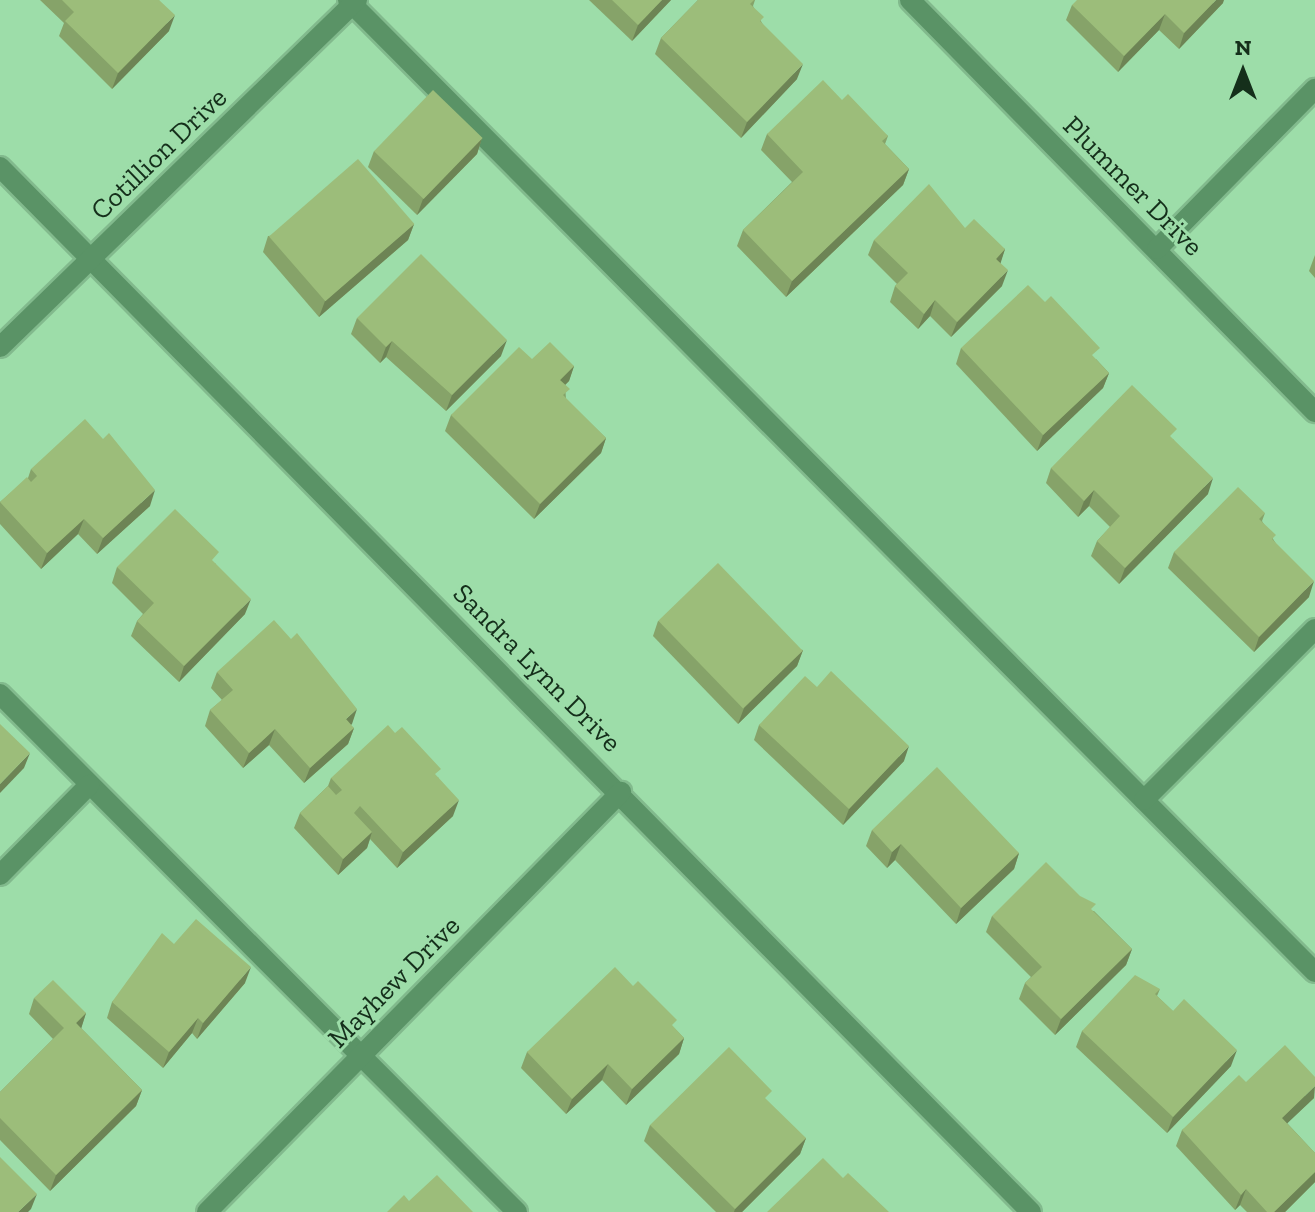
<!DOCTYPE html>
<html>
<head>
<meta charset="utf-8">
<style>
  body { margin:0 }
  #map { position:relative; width:1315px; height:1212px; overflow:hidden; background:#9ddda9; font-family:"Zilla Slab",serif }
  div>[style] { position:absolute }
  .roads { filter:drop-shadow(2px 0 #82ba8d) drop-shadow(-2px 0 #82ba8d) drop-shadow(0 2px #82ba8d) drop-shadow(0 -2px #82ba8d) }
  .minor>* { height:20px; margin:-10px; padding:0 10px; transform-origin:10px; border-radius:10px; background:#5a9366 }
  .wall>* { inset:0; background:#86a369 }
  .shaded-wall>* { inset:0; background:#6d8455 }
  .building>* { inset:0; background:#9cbd7a; transform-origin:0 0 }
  span { translate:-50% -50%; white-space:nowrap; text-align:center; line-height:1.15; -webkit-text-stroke:6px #9ddda9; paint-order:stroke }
  .street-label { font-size:28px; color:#152f1b }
  .north { position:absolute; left:1203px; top:32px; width:80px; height:80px; -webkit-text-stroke:6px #9ddda9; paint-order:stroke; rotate:0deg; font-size:22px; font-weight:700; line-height:32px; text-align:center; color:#152f1b }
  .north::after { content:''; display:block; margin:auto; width:28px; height:36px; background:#152f1b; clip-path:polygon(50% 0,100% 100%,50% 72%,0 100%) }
</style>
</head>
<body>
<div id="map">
  <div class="roads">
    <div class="minor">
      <i style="left:348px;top:0;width:1371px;rotate:45.15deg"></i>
      <i style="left:910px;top:0;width:578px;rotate:45.49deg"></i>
      <i style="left:0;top:167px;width:1468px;rotate:45.39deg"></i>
      <i style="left:1157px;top:249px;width:225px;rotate:-45.4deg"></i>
      <i style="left:0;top:347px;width:498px;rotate:-44.2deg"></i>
      <i style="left:0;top:694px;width:732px;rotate:45.06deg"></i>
      <i style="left:1144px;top:800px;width:242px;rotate:-45deg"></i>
      <i style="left:0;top:875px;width:127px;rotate:-45.3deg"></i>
      <i style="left:207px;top:1212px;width:590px;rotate:-45.41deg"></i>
    </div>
  </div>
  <div class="wall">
    <i style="clip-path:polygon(40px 0,159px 0,169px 31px,112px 89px,59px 36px,64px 23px)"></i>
    <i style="clip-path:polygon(589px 0,671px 0,632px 41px)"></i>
    <i style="clip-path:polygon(698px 0,755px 0,753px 6px,762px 23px,797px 79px,741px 138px,655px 54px,661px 38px)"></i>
    <i style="clip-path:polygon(1223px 3px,1179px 49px,1159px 30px,1118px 72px,1066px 20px,1072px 5px)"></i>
    <i style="clip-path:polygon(842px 100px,888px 136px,885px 144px,909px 169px,903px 185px,786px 297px,737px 246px,743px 230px,792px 182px,761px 150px,767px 134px)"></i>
    <i style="clip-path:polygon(482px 138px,477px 154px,417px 215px,368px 167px,374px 151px)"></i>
    <i style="clip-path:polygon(414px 224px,408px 240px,319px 317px,263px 252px,268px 236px)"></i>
    <i style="clip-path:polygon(965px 228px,1005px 249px,1000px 263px,1002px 286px,951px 337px,930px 316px,918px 329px,890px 302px,895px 286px,897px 284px,868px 255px,874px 240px)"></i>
    <i style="clip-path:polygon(1315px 255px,1315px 278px,1309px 271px)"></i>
    <i style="clip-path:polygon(357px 318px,501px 356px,446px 411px,386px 357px,380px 363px,351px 334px)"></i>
    <i style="clip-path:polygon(961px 348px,1096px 359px,1109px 373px,1103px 388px,1037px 451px,956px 364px)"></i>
    <i style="clip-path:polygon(532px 359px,574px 366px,569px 381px,565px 385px,566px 399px,606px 438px,601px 453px,534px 519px,445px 431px,451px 415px)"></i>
    <i style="clip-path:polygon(1173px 439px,1208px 494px,1119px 584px,1091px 556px,1097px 541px,1110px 527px,1089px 506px,1078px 517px,1046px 483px,1051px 468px)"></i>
    <i style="clip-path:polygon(31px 469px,150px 506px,97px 554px,78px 534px,41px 569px,0 524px,0 502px,28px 478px)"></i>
    <i style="clip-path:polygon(1265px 513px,1262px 521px,1309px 597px,1254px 652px,1168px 568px,1174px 552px)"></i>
    <i style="clip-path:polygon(215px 563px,245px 614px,179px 682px,131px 636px,137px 621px,143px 614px,112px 583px,117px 567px)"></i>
    <i style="clip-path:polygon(658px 621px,803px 650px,797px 666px,738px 724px,653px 636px)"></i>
    <i style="clip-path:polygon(217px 672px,354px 728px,348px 744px,304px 783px,269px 745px,243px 768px,205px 726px,210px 710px,222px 700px,211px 688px)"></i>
    <i style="clip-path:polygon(817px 687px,904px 761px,843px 825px,754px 740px,759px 725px)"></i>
    <i style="clip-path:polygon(438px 777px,453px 816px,397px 868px,370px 839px,367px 848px,338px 875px,294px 828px,300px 813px,328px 786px,331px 778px)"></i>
    <i style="clip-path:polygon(872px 830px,1019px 853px,1014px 869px,956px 924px,895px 860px,887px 868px,866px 846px)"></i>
    <i style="clip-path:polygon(1094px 911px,1132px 949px,1126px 965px,1055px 1035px,1019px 999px,1025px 983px,1031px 977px,986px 932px,992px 916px)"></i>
    <i style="clip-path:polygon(174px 944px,245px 983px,197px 1039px,192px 1033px,163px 1068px,107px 1018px,112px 1002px)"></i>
    <i style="clip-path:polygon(633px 986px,684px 1038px,679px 1054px,626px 1105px,602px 1080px,566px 1114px,521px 1068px,527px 1052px)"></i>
    <i style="clip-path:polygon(1160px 989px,1157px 996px,1231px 1066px,1167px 1133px,1076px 1047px,1082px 1031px)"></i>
    <i style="clip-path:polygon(34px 998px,86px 1013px,81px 1028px,142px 1090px,136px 1106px,50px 1191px,0 1140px,0 1092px,53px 1039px,29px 1014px)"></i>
    <i style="clip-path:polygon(1246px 1082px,1314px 1098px,1287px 1123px,1315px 1153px,1315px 1182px,1285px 1212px,1247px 1212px,1240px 1205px,1235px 1210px,1176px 1146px,1182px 1130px)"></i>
    <i style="clip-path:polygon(650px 1125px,806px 1138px,800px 1154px,742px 1212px,716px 1212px,644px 1141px)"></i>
  </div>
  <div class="shaded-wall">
    <i style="clip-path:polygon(662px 0,671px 0,632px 41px,638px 25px)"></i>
    <i style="clip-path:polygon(1216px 0,1224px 0,1223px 3px,1179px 49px,1184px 33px)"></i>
    <i style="clip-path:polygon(1165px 14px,1159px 30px,1118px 72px,1124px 56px)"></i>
    <i style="clip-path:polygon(175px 15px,169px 31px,112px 89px,118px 73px)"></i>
    <i style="clip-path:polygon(803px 64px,797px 79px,741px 138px,747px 122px)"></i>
    <i style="clip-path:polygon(482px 138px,477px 154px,417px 215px,423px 199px)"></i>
    <i style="clip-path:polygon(909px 169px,903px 185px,786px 297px,792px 281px)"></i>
    <i style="clip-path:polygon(414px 224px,408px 240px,319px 317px,325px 301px)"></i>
    <i style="clip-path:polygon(1005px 249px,1000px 265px,996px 259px)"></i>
    <i style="clip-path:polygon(1008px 270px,1002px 286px,951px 337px,957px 322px)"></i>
    <i style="clip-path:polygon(935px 300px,930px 316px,918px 329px,924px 314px)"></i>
    <i style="clip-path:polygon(507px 340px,501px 356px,446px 411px,452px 395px)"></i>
    <i style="clip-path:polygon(392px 341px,386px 357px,380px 363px,386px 347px)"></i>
    <i style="clip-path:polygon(574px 366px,569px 381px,555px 395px,560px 380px)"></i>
    <i style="clip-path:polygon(1109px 373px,1103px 388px,1037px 451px,1043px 435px)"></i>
    <i style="clip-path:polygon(606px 438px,601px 453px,534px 519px,540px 504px)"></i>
    <i style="clip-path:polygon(1213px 478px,1208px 494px,1119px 584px,1125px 568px)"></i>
    <i style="clip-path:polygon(155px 490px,150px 506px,97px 554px,103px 538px)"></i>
    <i style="clip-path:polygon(1094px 490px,1089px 506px,1078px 517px,1084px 501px)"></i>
    <i style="clip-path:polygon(84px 519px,78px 534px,41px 569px,47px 553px)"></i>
    <i style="clip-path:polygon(1314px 581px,1309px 597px,1254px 652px,1259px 637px)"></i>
    <i style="clip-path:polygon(251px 599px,245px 614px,179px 682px,184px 666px)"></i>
    <i style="clip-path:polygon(803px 650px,797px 666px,738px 724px,744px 708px)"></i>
    <i style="clip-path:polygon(357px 709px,352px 724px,341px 735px,346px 719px)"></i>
    <i style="clip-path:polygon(354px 728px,348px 744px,304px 783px,310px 768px)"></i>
    <i style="clip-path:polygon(275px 729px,269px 745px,243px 768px,249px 753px)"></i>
    <i style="clip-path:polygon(909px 746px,904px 761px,843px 825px,849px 809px)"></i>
    <i style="clip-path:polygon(30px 753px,24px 768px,0 793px,0 784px)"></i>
    <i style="clip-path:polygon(459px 800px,453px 816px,397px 868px,403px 852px)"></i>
    <i style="clip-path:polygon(372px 832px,367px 848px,338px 875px,343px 859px)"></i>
    <i style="clip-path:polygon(901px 844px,895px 860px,887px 868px,892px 852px)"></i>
    <i style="clip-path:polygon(1019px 853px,1014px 869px,956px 924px,961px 908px)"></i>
    <i style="clip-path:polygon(1132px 949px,1126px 965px,1055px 1035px,1061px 1019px)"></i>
    <i style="clip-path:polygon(251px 967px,245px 983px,197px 1039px,203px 1023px)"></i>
    <i style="clip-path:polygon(86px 1013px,81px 1029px,76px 1023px)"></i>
    <i style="clip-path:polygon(198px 1018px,192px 1033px,163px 1068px,169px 1052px)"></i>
    <i style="clip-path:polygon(684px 1038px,679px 1054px,626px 1105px,632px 1089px)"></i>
    <i style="clip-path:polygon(1237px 1050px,1231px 1066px,1167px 1133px,1173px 1117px)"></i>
    <i style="clip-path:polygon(608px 1064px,602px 1080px,566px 1114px,572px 1099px)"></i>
    <i style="clip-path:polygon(1315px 1086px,1314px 1098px,1276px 1134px,1282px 1118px)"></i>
    <i style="clip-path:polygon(142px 1090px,136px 1106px,50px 1191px,56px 1175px)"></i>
    <i style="clip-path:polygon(806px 1138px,800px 1154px,742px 1212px,734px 1212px,735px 1209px)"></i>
    <i style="clip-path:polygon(1315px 1172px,1315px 1182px,1285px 1212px,1274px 1212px)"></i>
    <i style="clip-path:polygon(1246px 1189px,1240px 1205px,1235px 1210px,1241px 1195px)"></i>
    <i style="clip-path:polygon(37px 1194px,31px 1209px,28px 1212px,18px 1212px)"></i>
  </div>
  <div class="building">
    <i style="clip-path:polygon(62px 0,159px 0,175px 15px,118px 73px,65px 21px,74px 12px)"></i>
    <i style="clip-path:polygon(612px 0,662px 0,638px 25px)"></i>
    <i style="clip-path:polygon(698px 0,754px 0,750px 4px,764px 17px,760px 21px,803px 64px,747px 122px,661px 38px)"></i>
    <i style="clip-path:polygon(1077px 0,1216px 0,1184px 33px,1165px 14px,1124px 56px,1072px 5px)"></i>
    <i style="clip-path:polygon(823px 80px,842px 100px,848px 94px,888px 136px,882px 141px,909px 169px,792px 281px,743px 230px,803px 172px,767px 134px)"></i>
    <i style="left:433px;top:90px;width:69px;height:85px;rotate:44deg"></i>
    <i style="left:358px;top:159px;width:86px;height:118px;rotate:49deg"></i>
    <i style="clip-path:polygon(929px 184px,965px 228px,974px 219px,1005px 249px,996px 259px,1008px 270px,957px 322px,935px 300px,924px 314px,895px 286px,908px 273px,874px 240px)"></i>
    <i style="clip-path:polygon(421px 254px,507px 340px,452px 395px,392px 341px,386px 347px,357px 318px)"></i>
    <i style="clip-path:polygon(1028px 285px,1045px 302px,1051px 296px,1100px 348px,1092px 355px,1109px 373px,1043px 435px,961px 348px)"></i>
    <i style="clip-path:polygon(550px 342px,574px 366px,560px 380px,570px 389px,563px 395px,606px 438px,540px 504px,451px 415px,519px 347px,532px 359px)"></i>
    <i style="clip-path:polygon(1132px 385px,1177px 429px,1170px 436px,1213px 478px,1125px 568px,1097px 541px,1120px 516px,1094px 490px,1084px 501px,1051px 468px)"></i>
    <i style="clip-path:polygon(85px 419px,103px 439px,109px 433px,155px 490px,103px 538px,84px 519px,47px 553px,0 502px,27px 477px,31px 482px,37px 476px,31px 469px)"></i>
    <i style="clip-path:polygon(1238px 487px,1265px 513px,1259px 519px,1276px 535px,1272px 539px,1314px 581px,1259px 637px,1174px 552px)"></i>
    <i style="clip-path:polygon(175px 509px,219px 552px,212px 560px,251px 599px,184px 666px,137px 621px,154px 603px,117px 567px)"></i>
    <i style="left:718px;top:563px;width:122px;height:83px;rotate:46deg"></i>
    <i style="clip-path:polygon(274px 620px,291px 639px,297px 633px,357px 709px,346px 719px,354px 728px,310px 768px,275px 729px,249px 753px,210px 710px,233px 690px,217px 672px)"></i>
    <i style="clip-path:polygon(831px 671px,909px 746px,849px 809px,759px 725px,805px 676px,817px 687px)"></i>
    <i style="clip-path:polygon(0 724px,30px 753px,0 784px)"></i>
    <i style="clip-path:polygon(388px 725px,395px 733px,402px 727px,441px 769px,435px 774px,459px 800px,403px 852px,360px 806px,354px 813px,372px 832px,343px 859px,300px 813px,328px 786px,336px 795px,342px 790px,331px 778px)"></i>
    <i style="clip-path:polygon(937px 767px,1019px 853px,961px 908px,901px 844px,892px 852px,872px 830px)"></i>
    <i style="clip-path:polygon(1046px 862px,1080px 896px,1096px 904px,1091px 909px,1132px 949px,1061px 1019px,1025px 983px,1042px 967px,992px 916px)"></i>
    <i style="clip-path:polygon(196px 919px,251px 967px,203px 1023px,198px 1018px,169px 1052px,112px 1002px,162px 933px,174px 944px)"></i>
    <i style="clip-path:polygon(615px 967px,633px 986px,638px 981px,677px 1020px,672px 1025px,684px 1038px,632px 1089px,608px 1064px,572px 1099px,527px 1052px)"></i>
    <i style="clip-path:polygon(1135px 975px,1160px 989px,1155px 994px,1173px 1011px,1184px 999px,1237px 1050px,1173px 1117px,1082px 1031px)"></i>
    <i style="clip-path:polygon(53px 980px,86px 1013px,76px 1023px,142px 1090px,56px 1175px,0 1118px,0 1092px,64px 1028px,34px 998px)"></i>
    <i style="clip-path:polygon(1285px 1045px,1315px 1077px,1315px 1086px,1282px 1118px,1315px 1153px,1315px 1172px,1274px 1212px,1267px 1212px,1246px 1189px,1241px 1195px,1182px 1130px,1239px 1075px,1246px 1082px)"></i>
    <i style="clip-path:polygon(729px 1047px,772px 1091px,765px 1098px,806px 1138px,735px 1209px,650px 1125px)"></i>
    <i style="clip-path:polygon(0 1157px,37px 1194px,18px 1212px,0 1212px)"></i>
    <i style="clip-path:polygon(823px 1158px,843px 1178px,848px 1173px,889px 1212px,767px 1212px)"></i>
    <i style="clip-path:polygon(437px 1175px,473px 1212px,387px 1212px,404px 1195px,409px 1201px)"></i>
  </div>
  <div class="street-label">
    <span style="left:159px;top:154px;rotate:-44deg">Cotillion Drive</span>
    <span style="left:1133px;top:186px;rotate:45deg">Plummer Drive</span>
    <span style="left:537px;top:668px;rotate:45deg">Sandra Lynn Drive</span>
    <span style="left:394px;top:982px;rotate:-45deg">Mayhew Drive</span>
  </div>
  <div class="north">N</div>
</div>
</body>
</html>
